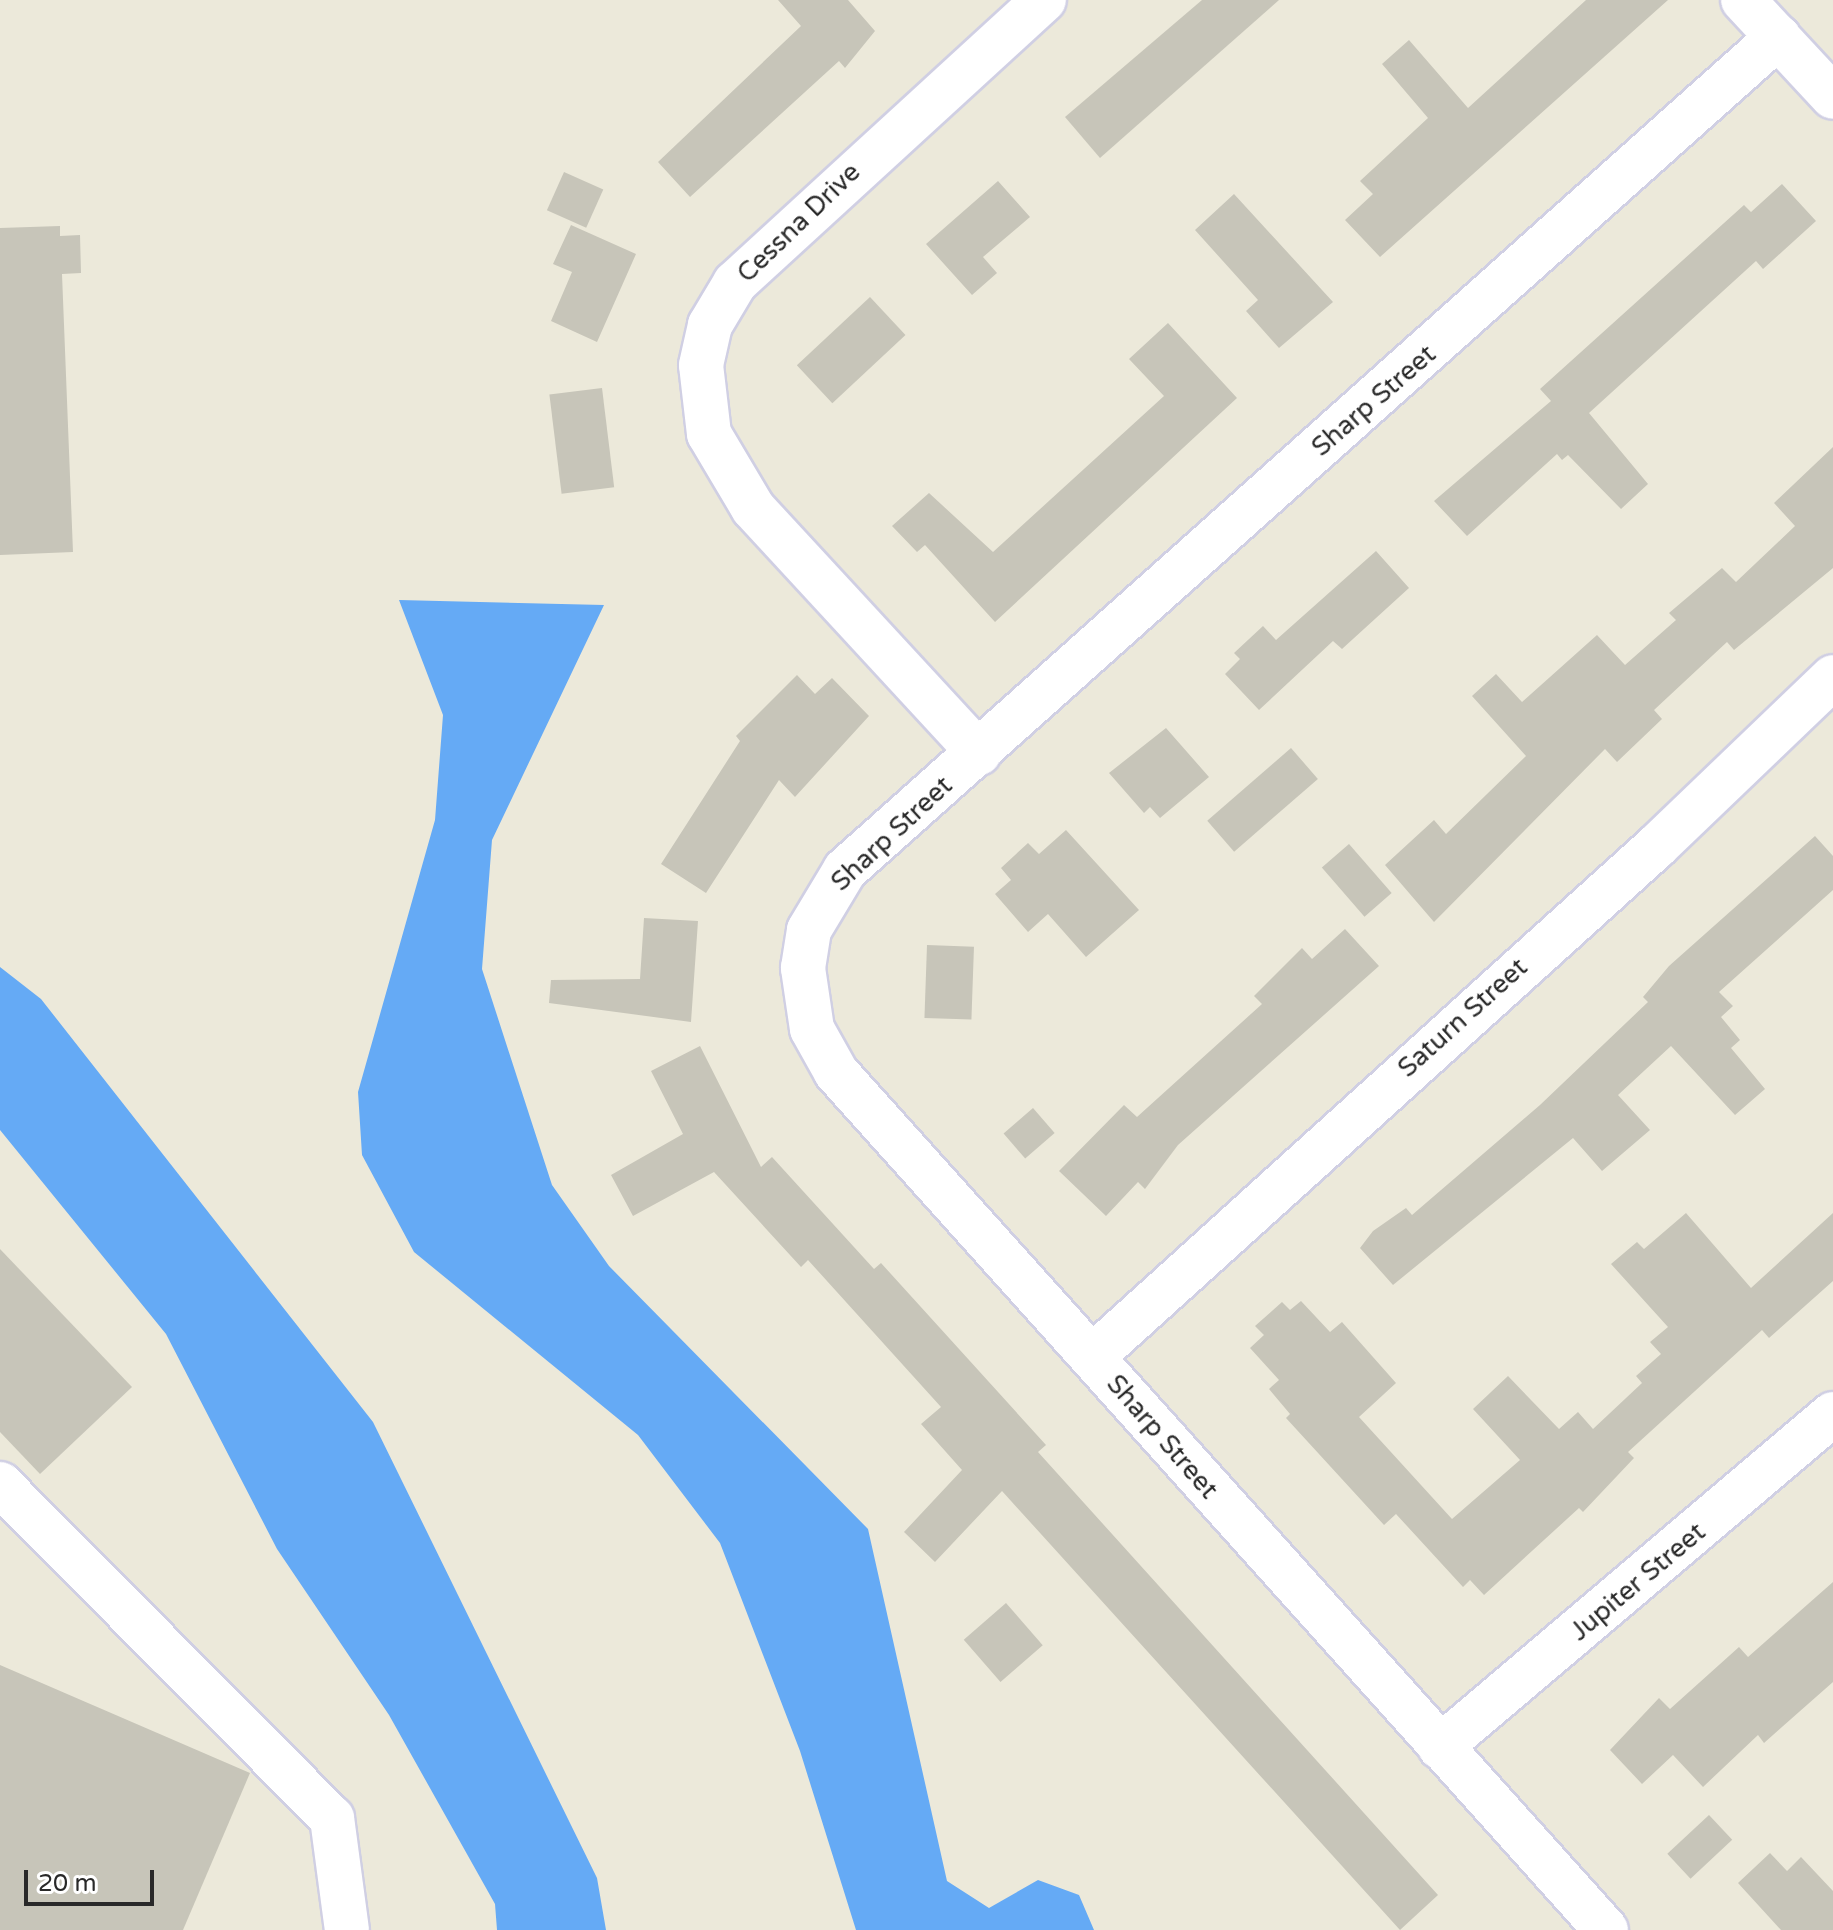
<!DOCTYPE html>
<html>
<head>
<meta charset="utf-8">
<style>
  body { margin:0 }
  #map { position:relative; width:1833px; height:1930px; overflow:hidden; background:#ece9da; font-family:"Varela Round",sans-serif }
  div>[style] { position:absolute }
  .water>* { inset:0; background:#65aaf5 }
  .building>* { inset:0; background:#c7c5b9; transform-origin:0 0 }
  .roads { filter:drop-shadow(2px 0 #d0cfe3) drop-shadow(-2px 0 #d0cfe3) drop-shadow(0 2px #d0cfe3) drop-shadow(0 -2px #d0cfe3) }
  .minor>* { height:44px; margin:-22px; padding:0 22px; transform-origin:22px; border-radius:22px; background:#fff }
  span { translate:-50% -50%; white-space:nowrap; text-align:center; line-height:1.15; -webkit-text-stroke:6px #fff; paint-order:stroke }
  .street-label { font-size:26px; color:#292929 }
  .scale { position:absolute; left:24px; top:1870px; width:130px; height:36px; box-sizing:border-box; border:4px solid #292929; border-top:0; padding-left:10px; font-size:24px; line-height:28px; white-space:nowrap; color:#292929; -webkit-text-stroke:6px #fff; paint-order:stroke }
</style>
</head>
<body>
<div id="map">
  <div class="water">
    <i style="clip-path:polygon(399px 600px,604px 605px,492px 840px,482px 969px,552px 1185px,609px 1266px,868px 1529px,947px 1881px,989px 1908px,1038px 1880px,1079px 1895px,1094px 1930px,856px 1930px,800px 1751px,720px 1543px,638px 1435px,414px 1252px,362px 1155px,358px 1092px,435px 820px,443px 715px)"></i>
    <i style="clip-path:polygon(0 967px,41px 999px,373px 1422px,597px 1878px,606px 1930px,497px 1930px,495px 1904px,389px 1715px,277px 1549px,166px 1334px,0 1130px)"></i>
  </div>
  <div class="building">
    <i style="clip-path:polygon(778px 0,848px 0,875px 31px,845px 68px,839px 61px,690px 197px,658px 162px,801px 26px)"></i>
    <i style="clip-path:polygon(1202px 0,1279px 0,1100px 158px,1065px 117px)"></i>
    <i style="clip-path:polygon(1586px 0,1668px 0,1380px 257px,1345px 220px,1373px 194px,1360px 181px,1428px 118px,1382px 64px,1409px 40px,1468px 108px)"></i>
    <i style="left:564px;top:172px;width:43px;height:42px;rotate:24deg"></i>
    <i style="clip-path:polygon(998px 181px,1030px 217px,983px 257px,997px 273px,972px 295px,926px 244px)"></i>
    <i style="clip-path:polygon(1782px 184px,1816px 221px,1763px 269px,1756px 261px,1589px 413px,1648px 484px,1621px 509px,1568px 455px,1562px 460px,1557px 454px,1467px 536px,1434px 501px,1551px 401px,1540px 389px,1744px 205px,1751px 212px)"></i>
    <i style="clip-path:polygon(1234px 194px,1333px 302px,1279px 348px,1246px 311px,1258px 300px,1195px 230px)"></i>
    <i style="clip-path:polygon(571px 225px,636px 254px,597px 342px,551px 321px,572px 272px,553px 264px)"></i>
    <i style="clip-path:polygon(60px 226px,60px 236px,80px 235px,81px 273px,62px 274px,73px 552px,0 555px,0 228px)"></i>
    <i style="left:870px;top:297px;width:52px;height:100px;rotate:47deg"></i>
    <i style="clip-path:polygon(1168px 323px,1237px 398px,995px 622px,925px 545px,917px 552px,892px 526px,929px 493px,993px 552px,1164px 396px,1129px 359px)"></i>
    <i style="left:602px;top:388px;width:100px;height:53px;rotate:83deg"></i>
    <i style="clip-path:polygon(1833px 447px,1833px 568px,1734px 650px,1727px 642px,1654px 710px,1662px 719px,1617px 762px,1605px 749px,1434px 922px,1385px 865px,1434px 820px,1446px 834px,1526px 756px,1472px 696px,1496px 674px,1522px 702px,1597px 635px,1625px 665px,1676px 620px,1669px 613px,1722px 568px,1736px 582px,1795px 526px,1774px 503px)"></i>
    <i style="clip-path:polygon(1376px 551px,1409px 588px,1342px 649px,1333px 641px,1259px 710px,1225px 674px,1240px 659px,1234px 653px,1263px 626px,1276px 640px)"></i>
    <i style="clip-path:polygon(797px 675px,815px 694px,832px 678px,869px 716px,795px 797px,779px 780px,706px 893px,661px 864px,740px 741px,736px 736px)"></i>
    <i style="clip-path:polygon(1166px 728px,1209px 777px,1160px 818px,1150px 807px,1144px 813px,1109px 773px)"></i>
    <i style="left:1291px;top:748px;width:41px;height:111px;rotate:49deg"></i>
    <i style="clip-path:polygon(1066px 830px,1139px 910px,1086px 957px,1048px 914px,1028px 932px,995px 894px,1011px 880px,1001px 868px,1028px 843px,1039px 854px)"></i>
    <i style="clip-path:polygon(1815px 836px,1833px 856px,1833px 890px,1719px 992px,1733px 1006px,1721px 1017px,1740px 1040px,1731px 1048px,1765px 1089px,1735px 1115px,1671px 1046px,1618px 1095px,1650px 1130px,1602px 1171px,1573px 1138px,1393px 1285px,1360px 1248px,1373px 1231px,1406px 1208px,1412px 1215px,1540px 1105px,1648px 1002px,1643px 997px,1669px 966px)"></i>
    <i style="left:1349px;top:844px;width:65px;height:36px;rotate:49deg"></i>
    <i style="clip-path:polygon(644px 918px,698px 921px,691px 1022px,549px 1003px,551px 980px,640px 979px)"></i>
    <i style="clip-path:polygon(1345px 929px,1379px 966px,1178px 1145px,1145px 1189px,1138px 1182px,1106px 1216px,1059px 1171px,1124px 1105px,1137px 1117px,1262px 1004px,1254px 996px,1302px 948px,1312px 959px)"></i>
    <i style="left:927px;top:945px;width:47px;height:73px;rotate:2deg"></i>
    <i style="clip-path:polygon(700px 1046px,761px 1167px,772px 1157px,874px 1269px,881px 1263px,1046px 1445px,1038px 1452px,1438px 1895px,1400px 1930px,1002px 1491px,935px 1562px,904px 1532px,962px 1470px,921px 1424px,941px 1407px,808px 1260px,801px 1267px,714px 1172px,633px 1216px,611px 1175px,683px 1134px,651px 1071px)"></i>
    <i style="left:1033px;top:1108px;width:33px;height:39px;rotate:49deg"></i>
    <i style="clip-path:polygon(1686px 1213px,1751px 1288px,1833px 1213px,1833px 1281px,1769px 1338px,1762px 1330px,1628px 1452px,1634px 1458px,1583px 1512px,1579px 1508px,1484px 1595px,1470px 1580px,1463px 1587px,1396px 1514px,1384px 1525px,1286px 1418px,1290px 1414px,1269px 1389px,1279px 1380px,1250px 1348px,1264px 1335px,1255px 1326px,1282px 1302px,1290px 1310px,1301px 1301px,1330px 1332px,1342px 1322px,1396px 1383px,1359px 1417px,1452px 1519px,1520px 1460px,1473px 1409px,1508px 1376px,1559px 1429px,1578px 1412px,1593px 1429px,1642px 1383px,1636px 1376px,1661px 1354px,1650px 1342px,1668px 1327px,1611px 1264px,1637px 1242px,1644px 1249px)"></i>
    <i style="clip-path:polygon(0 1249px,132px 1387px,40px 1474px,0 1432px)"></i>
    <i style="clip-path:polygon(1833px 1582px,1833px 1682px,1764px 1743px,1758px 1735px,1703px 1787px,1673px 1755px,1642px 1784px,1610px 1750px,1659px 1698px,1670px 1709px,1739px 1647px,1748px 1657px)"></i>
    <i style="left:1006px;top:1603px;width:56px;height:56px;rotate:49deg"></i>
    <i style="clip-path:polygon(0 1665px,250px 1773px,183px 1930px,0 1930px)"></i>
    <i style="left:1709px;top:1815px;width:34px;height:57px;rotate:47deg"></i>
    <i style="clip-path:polygon(1770px 1853px,1787px 1871px,1801px 1857px,1833px 1891px,1833px 1930px,1781px 1930px,1738px 1883px)"></i>
  </div>
  <div class="roads">
    <div class="minor">
      <i style="left:1743px;top:0;width:132px;rotate:47.1deg"></i>
      <i style="left:979px;top:753px;width:333px;rotate:-132.7deg"></i>
      <i style="left:753px;top:508px;width:86px;rotate:-120.7deg"></i>
      <i style="left:709px;top:434px;width:69px;rotate:-96.6deg"></i>
      <i style="left:701px;top:365px;width:41px;rotate:-77.3deg"></i>
      <i style="left:710px;top:325px;width:49px;rotate:-59.2deg"></i>
      <i style="left:735px;top:283px;width:419px;rotate:-42.5deg"></i>
      <i style="left:1092px;top:1357px;width:762px;rotate:-42.13deg"></i>
      <i style="left:1657px;top:846px;width:244px;rotate:-43.8deg"></i>
      <i style="left:0;top:1484px;width:471px;rotate:45.2deg"></i>
      <i style="left:332px;top:1818px;width:113px;rotate:82.4deg"></i>
      <i style="left:1440px;top:1747px;width:515px;rotate:-40.28deg"></i>
      <i style="left:1606px;top:1930px;width:1153px;rotate:-131.91deg"></i>
      <i style="left:836px;top:1072px;width:49px;rotate:-119.2deg"></i>
      <i style="left:812px;top:1029px;width:62px;rotate:-98.4deg"></i>
      <i style="left:803px;top:968px;width:38px;rotate:-81deg"></i>
      <i style="left:809px;top:930px;width:70px;rotate:-59deg"></i>
      <i style="left:845px;top:870px;width:1251px;rotate:-41.76deg"></i>
    </div>
  </div>
  <div class="street-label">
    <span style="left:799px;top:223px;rotate:-44deg">Cessna Drive</span>
    <span style="left:1374px;top:401px;rotate:-41deg">Sharp Street</span>
    <span style="left:892px;top:834px;rotate:-43deg">Sharp Street</span>
    <span style="left:1463px;top:1018px;rotate:-42deg">Saturn Street</span>
    <span style="left:1162px;top:1437px;rotate:49deg">Sharp Street</span>
    <span style="left:1638px;top:1582px;rotate:-40deg">Jupiter Street</span>
  </div>
  <div class="scale">20 m</div>
</div>
</body>
</html>
